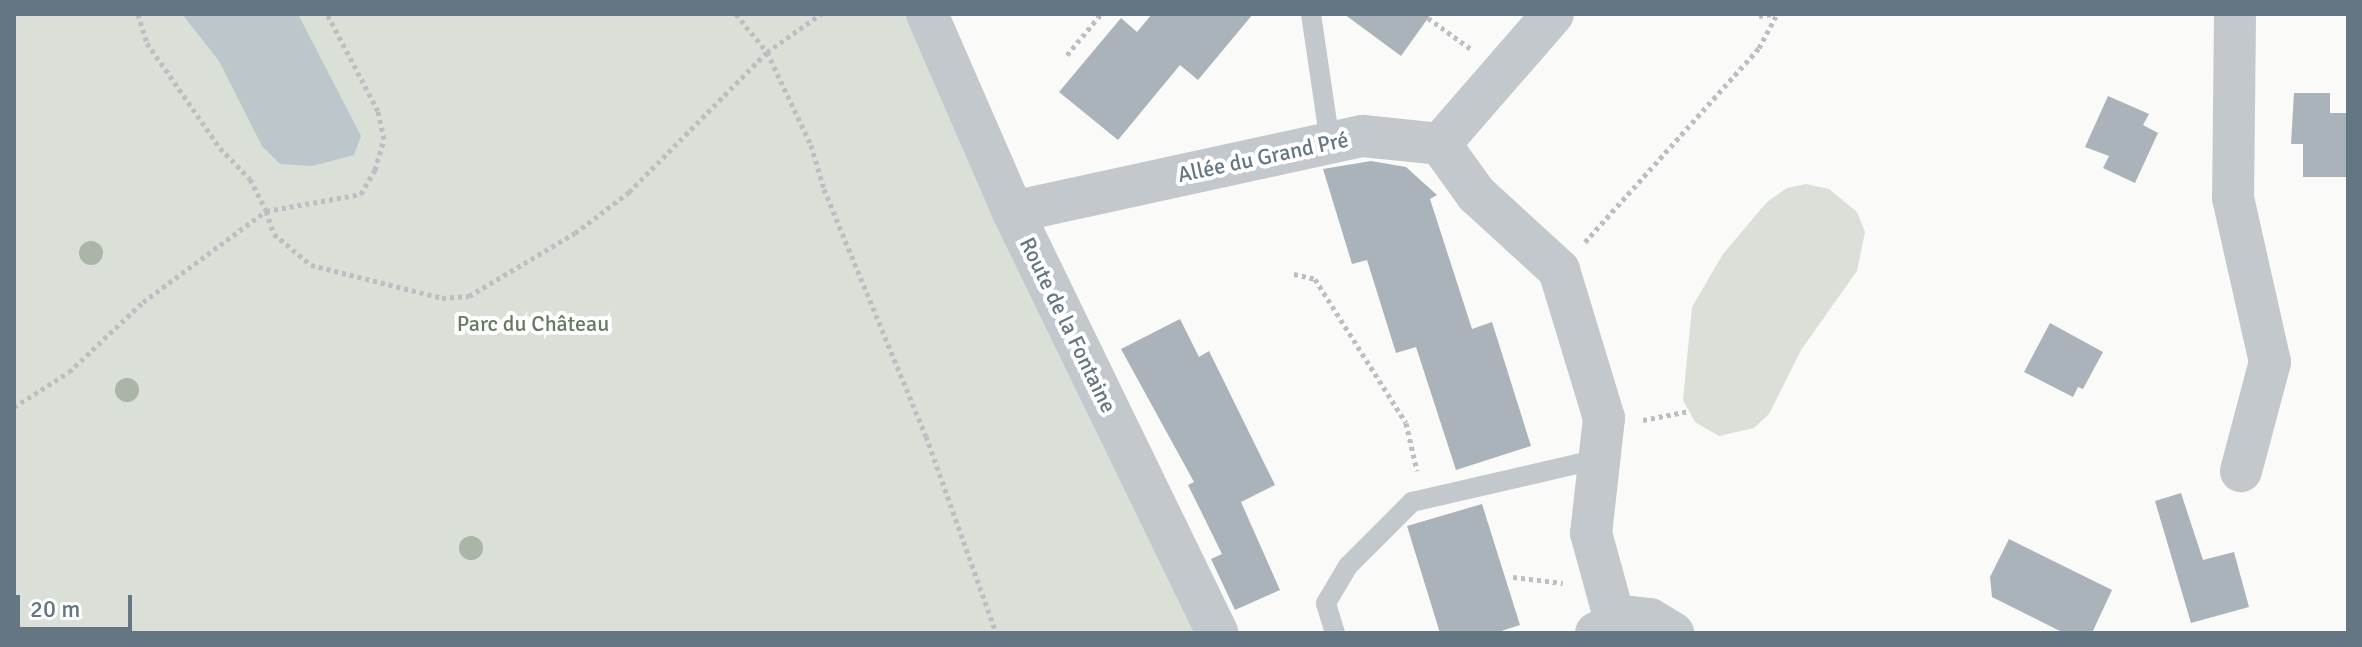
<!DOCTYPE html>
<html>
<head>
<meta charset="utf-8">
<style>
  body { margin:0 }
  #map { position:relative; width:2362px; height:647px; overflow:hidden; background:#fafaf8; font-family:Signika,sans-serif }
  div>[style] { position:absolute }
  .green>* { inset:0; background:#dadfd7 }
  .water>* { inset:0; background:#bbc7cb }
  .building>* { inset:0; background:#aab3b9 }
  .path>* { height:5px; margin-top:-2.5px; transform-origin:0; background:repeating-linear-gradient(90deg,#bbbfc2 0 4px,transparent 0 8px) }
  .lane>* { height:20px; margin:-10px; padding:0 10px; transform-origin:10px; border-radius:10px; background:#c3c8cc }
  .street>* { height:42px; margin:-21px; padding:0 21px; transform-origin:21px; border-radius:21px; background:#c3c8cc }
  .trees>* { width:24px; height:24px; margin:-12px; border-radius:50%; background:#aab4a7 }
  span { translate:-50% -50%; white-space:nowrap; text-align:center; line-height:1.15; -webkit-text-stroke:8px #fff; paint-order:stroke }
  .street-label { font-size:22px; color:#657683 }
  .park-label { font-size:22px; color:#687a64 }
  .frame { position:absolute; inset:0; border:16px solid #657683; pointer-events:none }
  .scale { position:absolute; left:16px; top:595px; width:116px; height:36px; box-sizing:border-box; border:4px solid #657683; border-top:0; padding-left:10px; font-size:24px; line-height:28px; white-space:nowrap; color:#657683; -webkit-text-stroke:6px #fff; paint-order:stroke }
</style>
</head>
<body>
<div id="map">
  <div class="green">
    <i style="clip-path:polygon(14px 14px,908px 14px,1195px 633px,14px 633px)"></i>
    <i style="clip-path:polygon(1806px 184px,1829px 189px,1857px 212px,1865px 232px,1857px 271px,1801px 350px,1769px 414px,1754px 428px,1719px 436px,1695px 422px,1683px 400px,1692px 307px,1723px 254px,1767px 202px,1787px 188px)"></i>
  </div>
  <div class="water">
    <i style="clip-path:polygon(182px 14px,298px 14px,361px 136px,354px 155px,312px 166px,280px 164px,262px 146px,219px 61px)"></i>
  </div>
  <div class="building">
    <i style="clip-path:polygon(1152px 14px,1253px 14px,1198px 80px,1180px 65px,1118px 140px,1059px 92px,1121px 18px,1137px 32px)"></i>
    <i style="clip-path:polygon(1344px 14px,1431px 14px,1401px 56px)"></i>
    <i style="clip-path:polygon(2294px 93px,2330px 93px,2330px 113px,2348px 113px,2348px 177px,2303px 177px,2303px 144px,2291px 144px)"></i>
    <i style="clip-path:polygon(2108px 96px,2149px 114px,2143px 125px,2158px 133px,2135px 183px,2103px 168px,2109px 156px,2085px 147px)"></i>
    <i style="clip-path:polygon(1371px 161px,1406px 167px,1437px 195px,1430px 199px,1472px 329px,1492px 322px,1531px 446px,1456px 470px,1416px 347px,1396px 353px,1367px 260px,1352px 264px,1323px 169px)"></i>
    <i style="clip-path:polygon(1180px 319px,1199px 357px,1209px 351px,1275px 485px,1241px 502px,1280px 590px,1235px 610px,1211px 559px,1222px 554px,1188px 485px,1194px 482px,1121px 349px)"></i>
    <i style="clip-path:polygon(2050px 323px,2103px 352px,2083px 389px,2078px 387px,2073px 397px,2024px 372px)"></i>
    <i style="clip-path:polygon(2181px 493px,2203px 560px,2234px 552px,2249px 607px,2191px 623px,2155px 501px)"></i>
    <i style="clip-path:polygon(1482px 504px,1520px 625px,1495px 633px,1440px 633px,1407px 526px)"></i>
    <i style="clip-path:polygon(2009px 539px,2112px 590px,2092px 633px,2064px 633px,1992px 597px,1990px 577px)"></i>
  </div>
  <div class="path">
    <i style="left:138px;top:14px;width:30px;rotate:73deg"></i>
    <i style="left:147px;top:43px;width:128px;rotate:55.2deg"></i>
    <i style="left:220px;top:148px;width:43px;rotate:45.9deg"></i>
    <i style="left:250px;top:179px;width:36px;rotate:63deg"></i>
    <i style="left:266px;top:211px;width:97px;rotate:-10.1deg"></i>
    <i style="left:361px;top:194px;width:28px;rotate:-60deg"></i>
    <i style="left:375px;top:170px;width:32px;rotate:-74deg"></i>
    <i style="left:384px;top:139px;width:29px;rotate:-102deg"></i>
    <i style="left:378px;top:111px;width:110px;rotate:-117.7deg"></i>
    <i style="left:736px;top:14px;width:49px;rotate:50.8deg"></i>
    <i style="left:767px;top:52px;width:103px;rotate:64.7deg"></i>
    <i style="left:811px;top:145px;width:46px;rotate:73.5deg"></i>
    <i style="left:824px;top:189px;width:267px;rotate:67.6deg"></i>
    <i style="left:926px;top:436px;width:209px;rotate:70.4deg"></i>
    <i style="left:1759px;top:16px;width:14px;rotate:-8deg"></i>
    <i style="left:1428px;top:18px;width:53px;rotate:35.8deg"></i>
    <i style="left:1067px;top:55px;width:53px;rotate:-50.3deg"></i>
    <i style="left:1585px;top:242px;width:261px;rotate:-48.1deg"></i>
    <i style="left:1759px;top:48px;width:38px;rotate:-62deg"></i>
    <i style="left:1294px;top:274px;width:22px;rotate:13deg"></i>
    <i style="left:1315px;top:279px;width:170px;rotate:57.7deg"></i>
    <i style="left:1406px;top:423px;width:49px;rotate:77.1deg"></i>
    <i style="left:14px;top:407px;width:65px;rotate:-32.5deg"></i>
    <i style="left:69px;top:372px;width:102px;rotate:-43.4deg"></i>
    <i style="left:143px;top:302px;width:153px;rotate:-36.5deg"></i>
    <i style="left:266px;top:211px;width:24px;rotate:71deg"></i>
    <i style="left:274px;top:234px;width:48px;rotate:40deg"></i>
    <i style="left:311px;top:265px;width:135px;rotate:14.1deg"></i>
    <i style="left:442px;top:298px;width:27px;rotate:-4deg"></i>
    <i style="left:469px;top:296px;width:123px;rotate:-30.7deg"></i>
    <i style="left:575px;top:233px;width:68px;rotate:-37.2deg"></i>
    <i style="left:629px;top:192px;width:197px;rotate:-45.4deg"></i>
    <i style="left:767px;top:52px;width:66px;rotate:-35.1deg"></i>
    <i style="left:1643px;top:420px;width:47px;rotate:-11.1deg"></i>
    <i style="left:1513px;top:577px;width:50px;rotate:6.8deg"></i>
  </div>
  <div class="lane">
    <i style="left:1311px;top:14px;width:130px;rotate:81.6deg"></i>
    <i style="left:1335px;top:633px;width:31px;rotate:-107deg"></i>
    <i style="left:1326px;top:603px;width:43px;rotate:-59.3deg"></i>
    <i style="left:1348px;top:566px;width:91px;rotate:-45deg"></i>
    <i style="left:1412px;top:502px;width:191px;rotate:-13deg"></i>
  </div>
  <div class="street">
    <i style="left:927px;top:14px;width:216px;rotate:66.5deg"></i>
    <i style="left:1013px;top:212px;width:468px;rotate:64.1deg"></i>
    <i style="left:2235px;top:14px;width:184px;rotate:90.6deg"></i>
    <i style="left:2233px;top:198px;width:168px;rotate:77.3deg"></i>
    <i style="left:2270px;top:362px;width:113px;rotate:104.9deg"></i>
    <i style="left:1440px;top:144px;width:62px;rotate:54.2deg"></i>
    <i style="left:1476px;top:194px;width:113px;rotate:42.5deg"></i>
    <i style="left:1559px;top:270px;width:155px;rotate:73.1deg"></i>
    <i style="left:1604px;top:418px;width:116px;rotate:96.4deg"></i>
    <i style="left:1591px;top:533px;width:91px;rotate:74.7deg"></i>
    <i style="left:1013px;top:212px;width:358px;rotate:-12.3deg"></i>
    <i style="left:1363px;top:136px;width:77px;rotate:5.9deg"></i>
    <i style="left:1440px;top:144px;width:172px;rotate:-49deg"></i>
    <i style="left:1596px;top:633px;width:38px;rotate:-25deg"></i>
    <i style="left:1630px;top:617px;width:20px;rotate:6deg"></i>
    <i style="left:1650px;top:619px;width:27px;rotate:31deg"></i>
  </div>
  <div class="trees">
    <i style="left:91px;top:253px"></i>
    <i style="left:127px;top:390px"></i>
    <i style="left:471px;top:548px"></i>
  </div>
  <div class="street-label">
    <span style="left:1263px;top:157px;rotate:-12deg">Allée du Grand Pré</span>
    <span style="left:1068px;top:325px;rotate:64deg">Route de la Fontaine</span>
  </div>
  <div class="park-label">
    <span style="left:533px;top:324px">Parc du Château</span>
  </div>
  <div class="frame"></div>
  <div class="scale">20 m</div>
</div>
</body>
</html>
